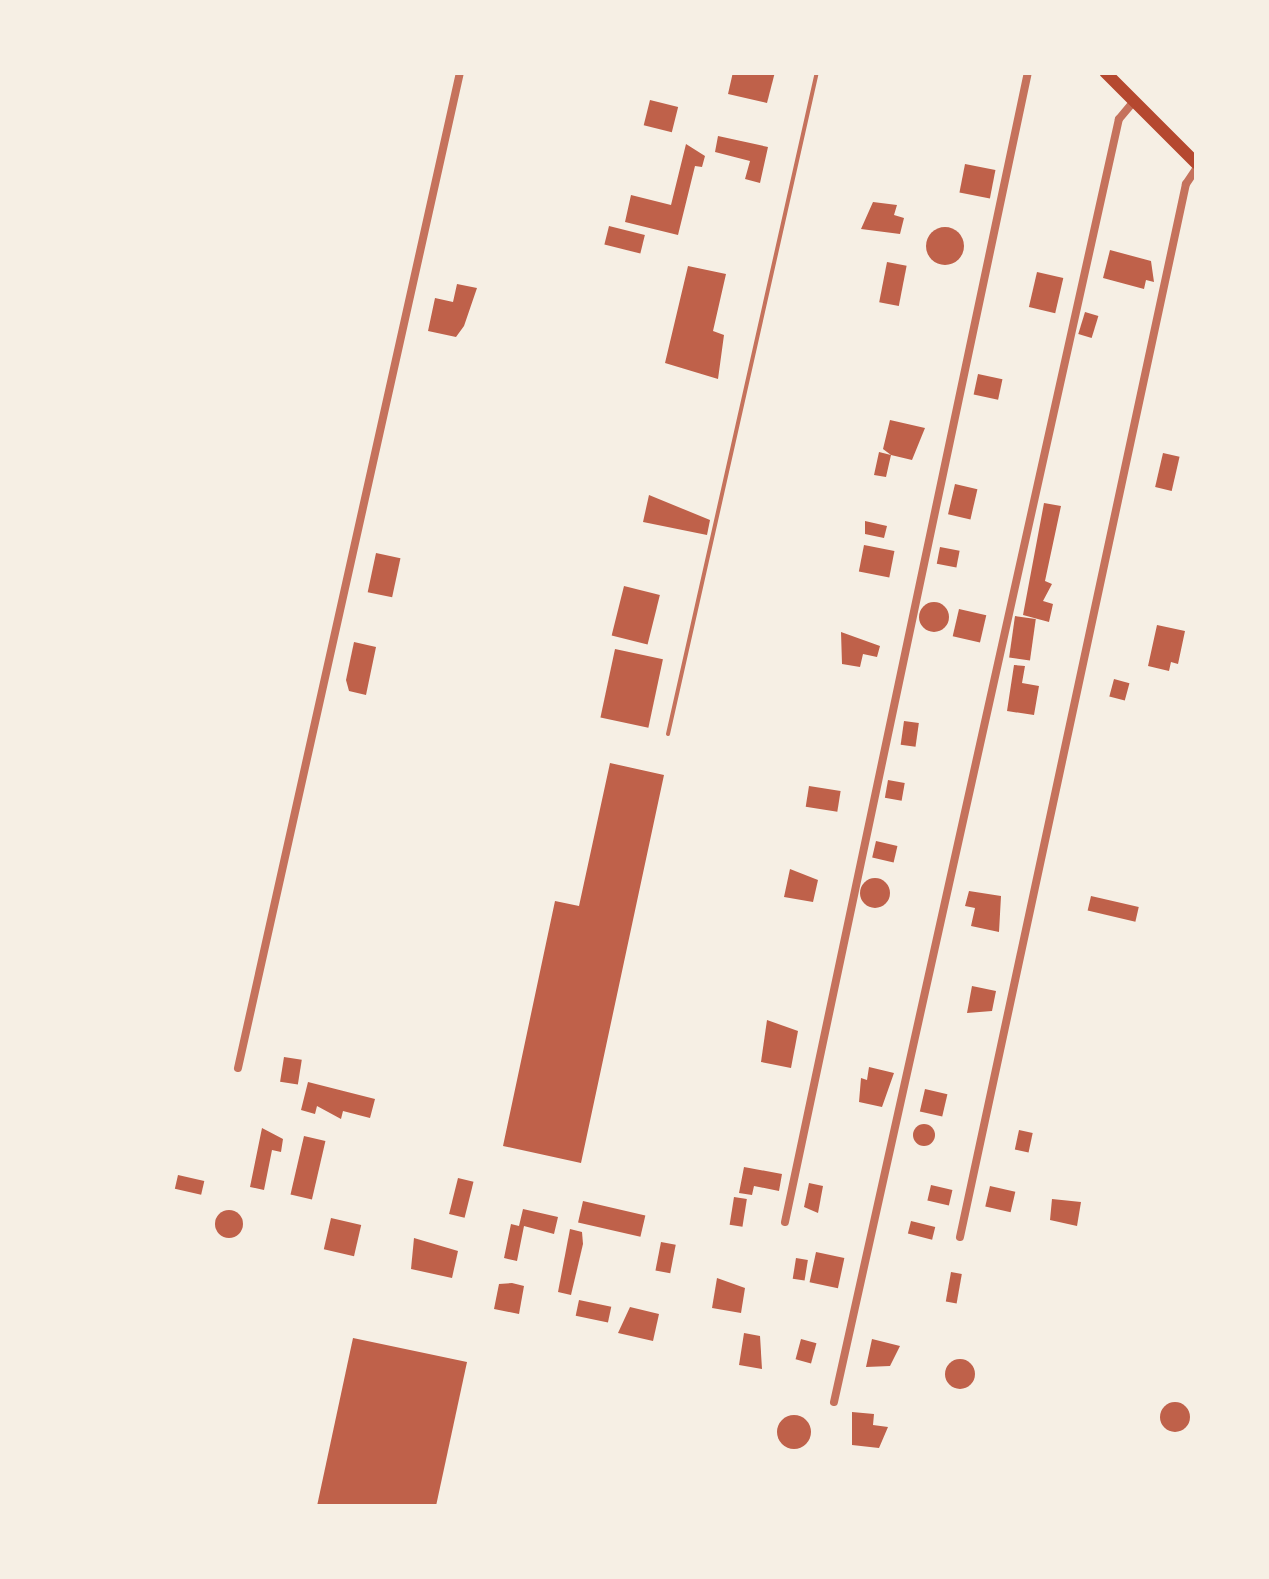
<!DOCTYPE html>
<html>
<head>
<meta charset="utf-8">
<style>
  body { margin:0 }
  #map { position:relative; width:1269px; height:1579px; overflow:hidden; background:#f6efe4; font-family:"Roboto Condensed",sans-serif }
  div>[style] { position:absolute }
  .building>* { inset:0; background:#bf614a; transform-origin:0 0 }
  .round { border-radius:50% }
  .service>* { height:4px; margin:-2px; padding:0 2px; transform-origin:2px; border-radius:2px; background:#c5725c }
  .minor>* { height:8px; margin:-4px; padding:0 4px; transform-origin:4px; border-radius:4px; background:#c5725c }
  .primary>* { height:12px; margin:-6px; padding:0 6px; transform-origin:6px; border-radius:6px; background:#b5482f }
  span { translate:-50% -50%; white-space:nowrap; text-align:center; line-height:1.15; -webkit-text-stroke:10px #f6efe4; paint-order:stroke }
  .frame { position:absolute; inset:0; border:75px solid #f6efe4; pointer-events:none }
</style>
</head>
<body>
<div id="map">
  <div class="building">
    <i style="clip-path:polygon(733px 72px,775px 72px,767px 103px,728px 94px)"></i>
    <i style="left:650px;top:100px;width:29px;height:26px;rotate:14deg"></i>
    <i style="clip-path:polygon(718px 136px,768px 147px,760px 183px,745px 179px,750px 161px,715px 152px)"></i>
    <i style="clip-path:polygon(686px 144px,705px 156px,702px 167px,695px 166px,678px 235px,625px 222px,631px 195px,671px 205px)"></i>
    <i style="left:965px;top:164px;width:31px;height:29px;rotate:11deg"></i>
    <i style="clip-path:polygon(873px 202px,897px 205px,894px 215px,904px 218px,900px 234px,861px 229px)"></i>
    <i style="left:609px;top:226px;width:37px;height:19px;rotate:14deg"></i>
    <i class="round" style="left:926px;top:227px;width:38px;height:38px"></i>
    <i style="clip-path:polygon(1110px 250px,1151px 261px,1154px 282px,1146px 280px,1144px 289px,1103px 278px)"></i>
    <i style="left:887px;top:262px;width:20px;height:41px;rotate:11deg"></i>
    <i style="clip-path:polygon(688px 266px,726px 274px,713px 331px,724px 335px,718px 379px,665px 363px)"></i>
    <i style="left:1037px;top:272px;width:27px;height:36px;rotate:13deg"></i>
    <i style="clip-path:polygon(457px 284px,477px 288px,464px 326px,456px 337px,428px 331px,435px 298px,453px 302px)"></i>
    <i style="left:1085px;top:312px;width:14px;height:23px;rotate:17deg"></i>
    <i style="left:978px;top:374px;width:25px;height:21px;rotate:12deg"></i>
    <i style="clip-path:polygon(890px 420px,925px 428px,912px 460px,891px 455px,886px 477px,874px 475px,879px 452px,891px 455px,883px 449px)"></i>
    <i style="left:1163px;top:453px;width:17px;height:35px;rotate:13deg"></i>
    <i style="left:955px;top:484px;width:23px;height:31px;rotate:13deg"></i>
    <i style="clip-path:polygon(649px 495px,710px 520px,707px 535px,643px 522px)"></i>
    <i style="clip-path:polygon(1044px 503px,1061px 506px,1045px 581px,1052px 584px,1043px 601px,1053px 604px,1049px 622px,1023px 615px)"></i>
    <i style="clip-path:polygon(865px 521px,887px 526px,884px 538px,865px 534px)"></i>
    <i style="left:864px;top:545px;width:31px;height:27px;rotate:11deg"></i>
    <i style="left:940px;top:547px;width:20px;height:17px;rotate:11deg"></i>
    <i style="left:376px;top:553px;width:25px;height:40px;rotate:12deg"></i>
    <i style="left:624px;top:586px;width:37px;height:51px;rotate:14deg"></i>
    <i class="round" style="left:919px;top:602px;width:30px;height:30px"></i>
    <i style="left:959px;top:609px;width:28px;height:28px;rotate:13deg"></i>
    <i style="left:1015px;top:616px;width:21px;height:42px;rotate:8deg"></i>
    <i style="clip-path:polygon(1157px 625px,1185px 631px,1178px 664px,1171px 662px,1169px 671px,1148px 666px)"></i>
    <i style="clip-path:polygon(841px 632px,880px 646px,877px 657px,863px 654px,860px 667px,842px 664px)"></i>
    <i style="clip-path:polygon(354px 642px,376px 647px,366px 695px,349px 691px,346px 680px)"></i>
    <i style="left:615px;top:649px;width:49px;height:70px;rotate:12deg"></i>
    <i style="clip-path:polygon(1014px 665px,1025px 666px,1022px 683px,1039px 686px,1034px 715px,1007px 711px)"></i>
    <i style="left:1114px;top:679px;width:16px;height:18px;rotate:15deg"></i>
    <i style="left:904px;top:721px;width:15px;height:24px;rotate:8deg"></i>
    <i style="clip-path:polygon(610px 763px,664px 775px,581px 1163px,503px 1146px,555px 901px,579px 906px)"></i>
    <i style="left:888px;top:780px;width:17px;height:18px;rotate:10deg"></i>
    <i style="left:809px;top:786px;width:32px;height:21px;rotate:9deg"></i>
    <i style="left:876px;top:841px;width:22px;height:17px;rotate:13deg"></i>
    <i style="clip-path:polygon(790px 869px,818px 880px,813px 902px,784px 897px)"></i>
    <i class="round" style="left:860px;top:878px;width:30px;height:30px"></i>
    <i style="clip-path:polygon(969px 891px,1001px 896px,999px 932px,971px 926px,975px 908px,965px 906px)"></i>
    <i style="left:1091px;top:896px;width:49px;height:15px;rotate:13deg"></i>
    <i style="clip-path:polygon(972px 986px,996px 991px,992px 1011px,967px 1013px)"></i>
    <i style="clip-path:polygon(767px 1020px,798px 1031px,791px 1068px,761px 1062px)"></i>
    <i style="left:284px;top:1057px;width:18px;height:25px;rotate:9deg"></i>
    <i style="clip-path:polygon(869px 1067px,894px 1073px,882px 1107px,859px 1102px,861px 1078px,867px 1080px)"></i>
    <i style="clip-path:polygon(308px 1082px,375px 1099px,370px 1118px,343px 1111px,341px 1119px,317px 1106px,315px 1114px,301px 1110px)"></i>
    <i style="left:925px;top:1089px;width:23px;height:23px;rotate:13deg"></i>
    <i class="round" style="left:913px;top:1124px;width:22px;height:22px"></i>
    <i style="clip-path:polygon(262px 1128px,283px 1139px,281px 1152px,272px 1150px,264px 1190px,250px 1187px)"></i>
    <i style="left:1019px;top:1130px;width:14px;height:20px;rotate:12deg"></i>
    <i style="left:304px;top:1136px;width:22px;height:60px;rotate:13deg"></i>
    <i style="clip-path:polygon(744px 1167px,782px 1174px,779px 1191px,754px 1186px,752px 1195px,739px 1193px)"></i>
    <i style="left:178px;top:1175px;width:27px;height:14px;rotate:13deg"></i>
    <i style="left:458px;top:1178px;width:16px;height:37px;rotate:14deg"></i>
    <i style="clip-path:polygon(809px 1183px,823px 1186px,818px 1213px,804px 1207px)"></i>
    <i style="left:931px;top:1185px;width:22px;height:16px;rotate:13deg"></i>
    <i style="left:990px;top:1186px;width:26px;height:21px;rotate:13deg"></i>
    <i style="left:734px;top:1197px;width:13px;height:28px;rotate:9deg"></i>
    <i style="clip-path:polygon(1052px 1199px,1081px 1202px,1077px 1226px,1050px 1220px)"></i>
    <i style="left:583px;top:1201px;width:64px;height:22px;rotate:13deg"></i>
    <i style="clip-path:polygon(523px 1209px,558px 1217px,554px 1234px,524px 1226px,517px 1261px,504px 1258px,511px 1224px,519px 1226px)"></i>
    <i class="round" style="left:215px;top:1210px;width:28px;height:28px"></i>
    <i style="left:331px;top:1218px;width:31px;height:32px;rotate:13deg"></i>
    <i style="left:911px;top:1221px;width:25px;height:13px;rotate:14deg"></i>
    <i style="clip-path:polygon(570px 1229px,582px 1232px,583px 1244px,571px 1295px,558px 1292px)"></i>
    <i style="clip-path:polygon(414px 1238px,458px 1251px,452px 1278px,411px 1269px)"></i>
    <i style="left:661px;top:1242px;width:15px;height:29px;rotate:11deg"></i>
    <i style="left:816px;top:1252px;width:29px;height:31px;rotate:12deg"></i>
    <i style="left:796px;top:1258px;width:12px;height:21px;rotate:9deg"></i>
    <i style="left:951px;top:1272px;width:11px;height:30px;rotate:10deg"></i>
    <i style="clip-path:polygon(717px 1278px,745px 1288px,741px 1313px,712px 1308px)"></i>
    <i style="clip-path:polygon(512px 1283px,524px 1286px,519px 1314px,494px 1309px,499px 1284px)"></i>
    <i style="left:579px;top:1300px;width:33px;height:16px;rotate:12deg"></i>
    <i style="clip-path:polygon(630px 1307px,659px 1314px,653px 1341px,618px 1333px)"></i>
    <i style="clip-path:polygon(744px 1333px,760px 1336px,762px 1369px,739px 1365px)"></i>
    <i style="clip-path:polygon(353px 1338px,467px 1362px,436px 1506px,317px 1506px)"></i>
    <i style="left:801px;top:1339px;width:16px;height:21px;rotate:15deg"></i>
    <i style="clip-path:polygon(872px 1339px,900px 1346px,890px 1366px,866px 1367px)"></i>
    <i class="round" style="left:945px;top:1359px;width:30px;height:30px"></i>
    <i class="round" style="left:1160px;top:1402px;width:30px;height:30px"></i>
    <i style="clip-path:polygon(852px 1412px,874px 1414px,873px 1425px,888px 1427px,879px 1448px,852px 1445px)"></i>
    <i class="round" style="left:777px;top:1415px;width:34px;height:34px"></i>
  </div>
  <div class="service">
    <i style="left:668px;top:734px;width:679px;rotate:-77.32deg"></i>
  </div>
  <div class="minor">
    <i style="left:238px;top:1068px;width:1020px;rotate:-77.43deg"></i>
    <i style="left:785px;top:1222px;width:1175px;rotate:-78.07deg"></i>
    <i style="left:960px;top:1237px;width:1077px;rotate:-77.89deg"></i>
    <i style="left:1186px;top:184px;width:18px;rotate:-56deg"></i>
    <i style="left:834px;top:1402px;width:1314px;rotate:-77.48deg"></i>
    <i style="left:1119px;top:119px;width:23px;rotate:-50deg"></i>
  </div>
  <div class="primary">
    <i style="left:1105px;top:72px;width:129px;rotate:45deg"></i>
  </div>
  <div class="frame"></div>
</div>
</body>
</html>
